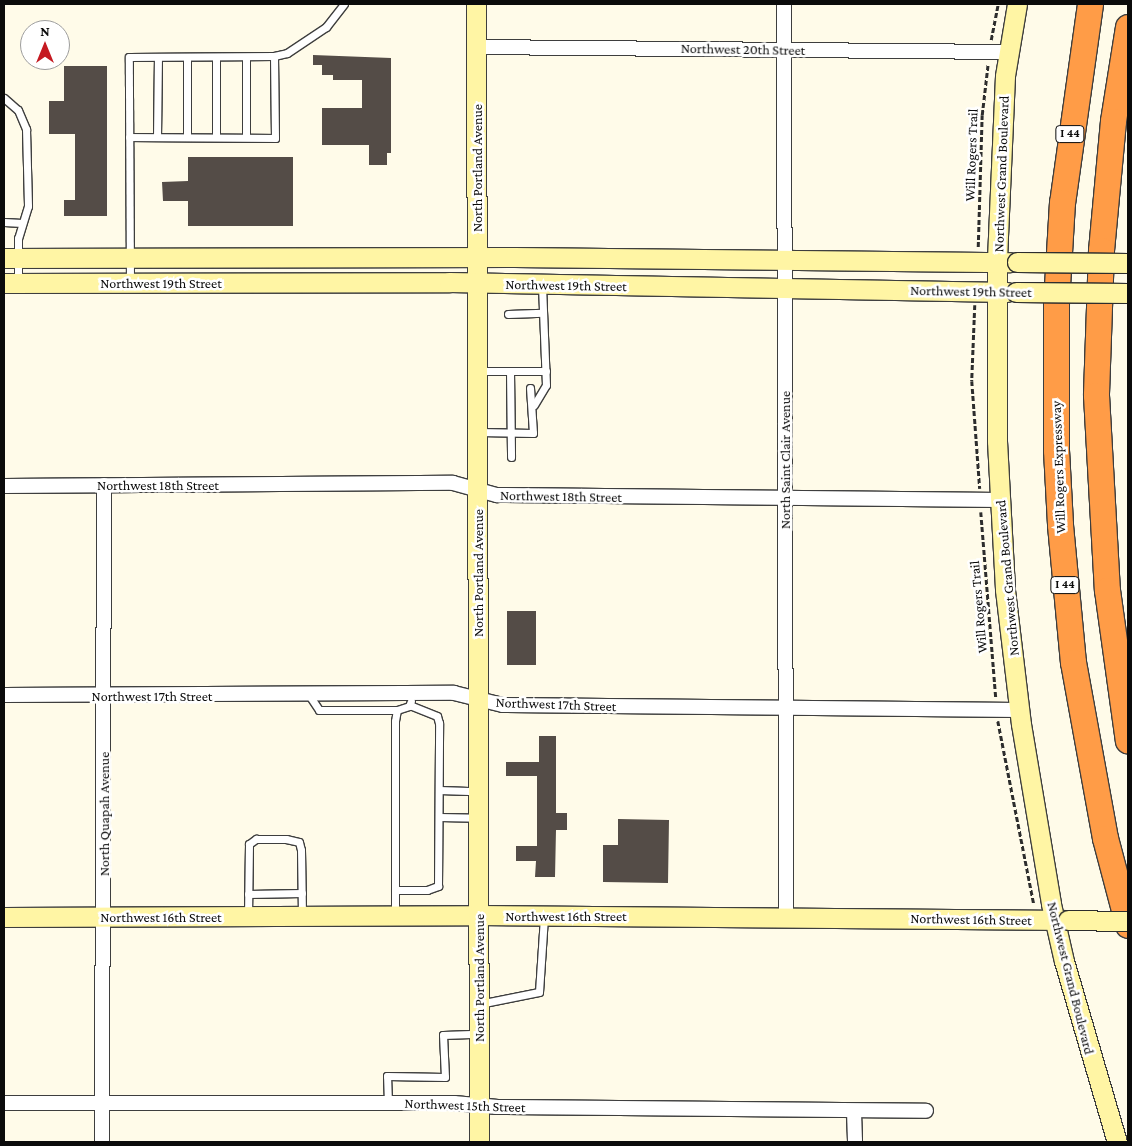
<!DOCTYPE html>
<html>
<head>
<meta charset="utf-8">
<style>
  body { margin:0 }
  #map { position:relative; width:1132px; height:1146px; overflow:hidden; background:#fffbe9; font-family:"Crimson Pro",serif }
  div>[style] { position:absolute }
  .building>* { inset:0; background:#544c47; transform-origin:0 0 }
  .path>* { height:2.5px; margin-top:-1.25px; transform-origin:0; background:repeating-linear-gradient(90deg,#2d2d2d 0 5px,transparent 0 7.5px) }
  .roads { filter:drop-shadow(1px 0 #3e3e3e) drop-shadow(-1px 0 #3e3e3e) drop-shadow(0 1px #3e3e3e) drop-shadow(0 -1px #3e3e3e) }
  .lane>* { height:7px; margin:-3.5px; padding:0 3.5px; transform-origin:3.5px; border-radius:3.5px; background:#fff }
  .street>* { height:14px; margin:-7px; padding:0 7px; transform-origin:7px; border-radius:7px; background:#fff }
  .secondary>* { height:19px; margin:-9.5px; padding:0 9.5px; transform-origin:9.5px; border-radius:9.5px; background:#fff5a4 }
  .highway>* { height:25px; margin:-12.5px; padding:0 12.5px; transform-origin:12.5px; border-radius:12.5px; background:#ff9c47 }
  .bridges { filter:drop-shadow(1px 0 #2d2d2d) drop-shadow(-1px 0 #2d2d2d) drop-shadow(0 1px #2d2d2d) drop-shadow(0 -1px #2d2d2d) }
  .secondary-bridge>* { height:19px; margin:-9.5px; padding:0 9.5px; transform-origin:9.5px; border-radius:9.5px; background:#fff5a4 }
  span { translate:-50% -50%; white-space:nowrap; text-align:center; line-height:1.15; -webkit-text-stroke:5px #fff; paint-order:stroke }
  .shield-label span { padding:1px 4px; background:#fff; border:1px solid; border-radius:4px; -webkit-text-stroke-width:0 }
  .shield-label { font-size:12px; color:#0b0b0b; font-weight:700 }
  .street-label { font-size:14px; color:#0b0b0b }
  .frame { position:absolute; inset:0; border:5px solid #0b0b0b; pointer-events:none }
  .north { position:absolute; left:20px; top:20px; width:50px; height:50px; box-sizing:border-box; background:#fff; border:1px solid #9d9d9d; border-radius:50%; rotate:0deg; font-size:14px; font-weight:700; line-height:20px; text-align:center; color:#0b0b0b }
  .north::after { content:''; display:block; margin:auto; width:18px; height:22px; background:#c51a21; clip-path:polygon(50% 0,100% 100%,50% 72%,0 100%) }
</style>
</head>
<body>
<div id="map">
  <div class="building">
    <i style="clip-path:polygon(313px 55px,391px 58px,391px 153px,387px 153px,387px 165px,369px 165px,369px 145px,322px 145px,322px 108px,362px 108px,362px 80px,333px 80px,333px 75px,322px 75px,322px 65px,313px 65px)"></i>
    <i style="clip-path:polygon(64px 66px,107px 66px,107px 216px,64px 216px,64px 200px,75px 200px,75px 134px,49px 134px,49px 101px,64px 101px)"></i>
    <i style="clip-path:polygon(188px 157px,293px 157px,293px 226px,188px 226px,188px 201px,163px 201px,162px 182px,188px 181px)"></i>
    <i style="left:507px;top:611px;width:29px;height:54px"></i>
    <i style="clip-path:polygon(539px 736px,556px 736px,556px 813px,567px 813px,567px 830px,556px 830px,555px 877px,535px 877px,536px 861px,516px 861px,516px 846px,537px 846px,537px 776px,506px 776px,506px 762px,539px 762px)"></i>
    <i style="clip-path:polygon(618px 819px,669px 820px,668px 883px,603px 882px,603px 845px,618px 845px)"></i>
  </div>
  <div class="path">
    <i style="left:991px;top:40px;width:37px;rotate:-79deg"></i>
    <i style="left:978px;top:247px;width:132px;rotate:-88.3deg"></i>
    <i style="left:982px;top:115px;width:52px;rotate:-83.4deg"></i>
    <i style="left:975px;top:305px;width:76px;rotate:92.3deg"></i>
    <i style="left:972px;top:381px;width:108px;rotate:85.8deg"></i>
    <i style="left:981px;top:512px;width:187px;rotate:85.4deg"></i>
    <i style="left:998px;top:721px;width:187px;rotate:78.9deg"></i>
  </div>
  <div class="roads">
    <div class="lane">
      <i style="left:246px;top:57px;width:80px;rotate:90deg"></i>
      <i style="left:4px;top:98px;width:18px;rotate:41deg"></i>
      <i style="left:18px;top:110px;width:21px;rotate:67deg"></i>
      <i style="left:26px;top:129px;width:77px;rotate:88.5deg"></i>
      <i style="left:28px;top:206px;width:34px;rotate:107deg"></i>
      <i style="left:18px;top:238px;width:44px;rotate:90deg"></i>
      <i style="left:129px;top:137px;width:146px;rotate:0.4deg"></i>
      <i style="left:275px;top:138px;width:82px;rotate:-90.7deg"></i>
      <i style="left:157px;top:137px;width:79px;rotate:-89.3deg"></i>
      <i style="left:187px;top:137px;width:79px;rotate:-90deg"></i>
      <i style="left:216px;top:137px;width:80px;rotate:-90deg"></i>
      <i style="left:4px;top:222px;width:18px;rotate:3deg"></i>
      <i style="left:130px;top:283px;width:226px;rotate:-90.3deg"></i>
      <i style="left:129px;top:57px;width:145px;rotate:-0.4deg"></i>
      <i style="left:274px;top:56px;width:13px;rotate:-13deg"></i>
      <i style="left:287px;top:53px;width:47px;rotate:-33.7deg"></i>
      <i style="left:326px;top:27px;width:29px;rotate:-52deg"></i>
      <i style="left:508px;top:314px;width:35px;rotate:-2deg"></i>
      <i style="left:479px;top:371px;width:67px"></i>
      <i style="left:510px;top:371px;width:86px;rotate:89.3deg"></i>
      <i style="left:534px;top:405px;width:23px;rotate:-59deg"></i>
      <i style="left:546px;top:385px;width:99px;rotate:-92.3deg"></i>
      <i style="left:479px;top:432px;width:54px;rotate:1.1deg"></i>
      <i style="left:533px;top:433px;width:45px;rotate:-93.8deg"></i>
      <i style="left:309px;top:695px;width:18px;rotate:56deg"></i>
      <i style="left:319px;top:710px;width:78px"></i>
      <i style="left:439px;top:790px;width:37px;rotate:2deg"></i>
      <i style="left:439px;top:817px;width:39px;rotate:1deg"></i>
      <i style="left:395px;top:890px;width:32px"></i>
      <i style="left:427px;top:890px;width:12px;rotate:-20deg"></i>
      <i style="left:438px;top:886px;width:163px;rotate:-89.6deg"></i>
      <i style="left:439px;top:723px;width:7px;rotate:-106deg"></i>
      <i style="left:437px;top:716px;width:29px;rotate:-158deg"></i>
      <i style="left:248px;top:894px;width:54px;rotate:-1.1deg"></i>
      <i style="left:395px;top:914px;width:193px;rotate:-90deg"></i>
      <i style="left:395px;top:721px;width:11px;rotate:-80deg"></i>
      <i style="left:397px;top:710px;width:13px;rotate:-18deg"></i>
      <i style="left:409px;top:706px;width:5px;rotate:-68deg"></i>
      <i style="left:248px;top:916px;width:72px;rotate:-89.2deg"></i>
      <i style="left:249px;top:844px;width:9px;rotate:-36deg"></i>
      <i style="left:256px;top:839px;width:30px"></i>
      <i style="left:286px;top:839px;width:13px;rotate:13deg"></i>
      <i style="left:299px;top:842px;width:8px;rotate:76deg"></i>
      <i style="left:301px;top:850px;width:66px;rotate:89.1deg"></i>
      <i style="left:479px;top:1004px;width:61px;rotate:-11.3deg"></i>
      <i style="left:539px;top:992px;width:75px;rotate:-86.2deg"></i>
      <i style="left:388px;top:1103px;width:27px;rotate:-92deg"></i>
      <i style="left:387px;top:1076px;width:58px;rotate:1deg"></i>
      <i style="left:445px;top:1077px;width:42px;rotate:-92.7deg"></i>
      <i style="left:443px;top:1035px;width:35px;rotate:-2deg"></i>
    </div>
    <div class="street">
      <i style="left:784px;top:4px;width:913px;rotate:89.87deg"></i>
      <i style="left:476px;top:47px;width:533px;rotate:0.54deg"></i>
      <i style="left:4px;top:486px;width:449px;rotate:-0.4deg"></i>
      <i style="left:453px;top:483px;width:46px;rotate:15.3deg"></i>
      <i style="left:497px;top:495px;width:503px;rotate:0.57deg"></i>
      <i style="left:4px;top:695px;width:450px;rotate:-0.3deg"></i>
      <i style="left:454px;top:693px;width:50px;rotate:13.8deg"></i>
      <i style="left:503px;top:705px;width:516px;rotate:0.56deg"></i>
      <i style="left:4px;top:1103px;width:450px"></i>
      <i style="left:454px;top:1103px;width:44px;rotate:5.2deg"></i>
      <i style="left:498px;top:1107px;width:428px;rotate:0.5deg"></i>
      <i style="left:854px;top:1112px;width:30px;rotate:88deg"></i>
      <i style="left:102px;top:1142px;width:657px;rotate:-89.83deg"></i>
    </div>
    <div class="secondary">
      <i style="left:476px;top:4px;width:1138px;rotate:89.85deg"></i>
      <i style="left:1017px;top:4px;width:73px;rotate:99.5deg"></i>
      <i style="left:1005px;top:76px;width:186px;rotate:92.5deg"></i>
      <i style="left:997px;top:262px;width:179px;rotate:90deg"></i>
      <i style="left:997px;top:441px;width:149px;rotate:86.9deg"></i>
      <i style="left:1005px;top:590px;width:135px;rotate:83.2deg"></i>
      <i style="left:1021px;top:724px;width:182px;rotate:80.5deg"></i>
      <i style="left:1051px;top:904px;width:58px;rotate:77.2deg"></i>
      <i style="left:1064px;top:961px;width:189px;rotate:73.7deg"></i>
      <i style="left:4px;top:258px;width:510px;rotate:-0.11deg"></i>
      <i style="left:514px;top:257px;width:496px;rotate:0.6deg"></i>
      <i style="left:4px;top:283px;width:445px;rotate:-0.1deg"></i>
      <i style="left:449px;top:282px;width:558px;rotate:1.03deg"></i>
      <i style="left:4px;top:917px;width:474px;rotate:-0.2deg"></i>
      <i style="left:478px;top:915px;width:589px;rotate:0.49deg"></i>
    </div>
    <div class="highway">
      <i style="left:1090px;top:4px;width:200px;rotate:98deg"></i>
      <i style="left:1062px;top:202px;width:102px;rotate:93.4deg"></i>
      <i style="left:1056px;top:304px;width:146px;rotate:90deg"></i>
      <i style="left:1056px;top:450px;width:75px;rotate:86.9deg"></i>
      <i style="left:1060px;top:525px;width:138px;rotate:84.6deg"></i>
      <i style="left:1073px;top:662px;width:179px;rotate:79.7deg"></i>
      <i style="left:1105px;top:838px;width:90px;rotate:75.2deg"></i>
      <i style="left:1128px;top:27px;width:95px;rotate:99.1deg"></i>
      <i style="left:1113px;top:121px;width:130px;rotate:95.3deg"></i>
      <i style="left:1101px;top:250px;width:145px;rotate:92deg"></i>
      <i style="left:1096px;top:395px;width:195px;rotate:86.8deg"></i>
      <i style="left:1107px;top:590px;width:152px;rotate:82.1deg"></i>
    </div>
  </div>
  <div class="bridges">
    <div class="secondary-bridge">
      <i style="left:1017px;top:262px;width:111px;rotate:0.5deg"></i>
      <i style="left:1016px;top:292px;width:112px;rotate:0.5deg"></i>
      <i style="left:1068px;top:920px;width:60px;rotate:1deg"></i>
    </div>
  </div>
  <div class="shield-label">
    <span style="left:1070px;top:134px">I 44</span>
    <span style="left:1065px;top:585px">I 44</span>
  </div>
  <div class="street-label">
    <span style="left:743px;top:49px;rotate:1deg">Northwest 20th Street</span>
    <span style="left:971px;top:155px;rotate:-88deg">Will Rogers Trail</span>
    <span style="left:477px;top:168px;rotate:-90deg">North Portland Avenue</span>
    <span style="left:1001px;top:174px;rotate:-88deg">Northwest Grand Boulevard</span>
    <span style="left:161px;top:283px">Northwest 19th Street</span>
    <span style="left:566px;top:285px;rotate:1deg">Northwest 19th Street</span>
    <span style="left:971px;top:291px;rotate:1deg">Northwest 19th Street</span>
    <span style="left:785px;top:460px;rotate:-90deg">North Saint Clair Avenue</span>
    <span style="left:1058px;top:467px;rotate:-92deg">Will Rogers Expressway</span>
    <span style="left:158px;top:485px">Northwest 18th Street</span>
    <span style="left:561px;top:496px;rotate:1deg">Northwest 18th Street</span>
    <span style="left:478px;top:573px;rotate:-90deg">North Portland Avenue</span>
    <span style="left:1007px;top:578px;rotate:-95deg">Northwest Grand Boulevard</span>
    <span style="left:978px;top:607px;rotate:-95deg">Will Rogers Trail</span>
    <span style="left:152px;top:696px">Northwest 17th Street</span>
    <span style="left:556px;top:704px;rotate:2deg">Northwest 17th Street</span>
    <span style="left:104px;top:814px;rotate:-90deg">North Quapah Avenue</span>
    <span style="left:566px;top:916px">Northwest 16th Street</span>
    <span style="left:161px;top:917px">Northwest 16th Street</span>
    <span style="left:971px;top:919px;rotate:1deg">Northwest 16th Street</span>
    <span style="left:479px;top:978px;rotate:-90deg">North Portland Avenue</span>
    <span style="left:1071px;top:978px;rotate:76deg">Northwest Grand Boulevard</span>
    <span style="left:465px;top:1105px;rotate:2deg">Northwest 15th Street</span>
  </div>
  <div class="frame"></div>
  <div class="north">N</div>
</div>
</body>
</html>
